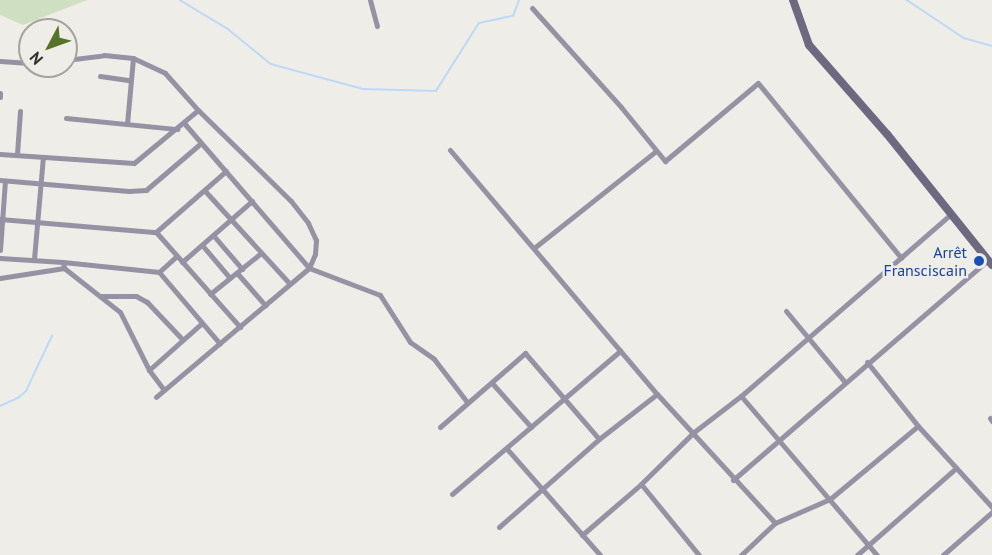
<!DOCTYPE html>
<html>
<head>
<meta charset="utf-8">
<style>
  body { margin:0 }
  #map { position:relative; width:992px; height:555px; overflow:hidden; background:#efede7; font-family:"PT Sans",sans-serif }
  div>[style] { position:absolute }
  .green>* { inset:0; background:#cee0c1 }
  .stream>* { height:1.5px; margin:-0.75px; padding:0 0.75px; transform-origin:0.75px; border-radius:0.75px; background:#bdd9f8 }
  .street>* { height:5px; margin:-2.5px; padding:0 2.5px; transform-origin:2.5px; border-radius:2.5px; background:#9593a3 }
  .secondary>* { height:8px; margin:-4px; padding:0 4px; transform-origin:4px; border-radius:4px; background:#6c6980 }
  .dots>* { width:16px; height:16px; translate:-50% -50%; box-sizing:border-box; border:3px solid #efede7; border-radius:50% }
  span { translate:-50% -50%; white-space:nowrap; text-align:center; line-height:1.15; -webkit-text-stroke:4.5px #efede7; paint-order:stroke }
  .transit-label { font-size:16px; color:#164399 }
  .right { translate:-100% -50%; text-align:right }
  .north { position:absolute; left:18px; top:18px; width:60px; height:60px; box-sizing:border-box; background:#efede7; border:2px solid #a3a29d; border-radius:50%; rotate:229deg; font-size:16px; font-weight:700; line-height:24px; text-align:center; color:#32312f }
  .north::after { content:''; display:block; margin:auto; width:21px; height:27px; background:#557329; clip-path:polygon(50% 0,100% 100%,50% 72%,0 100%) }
</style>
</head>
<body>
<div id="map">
  <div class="green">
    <i style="clip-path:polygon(0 0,87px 0,23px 25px,0 15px)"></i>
  </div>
  <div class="stream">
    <i style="left:180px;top:0;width:56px;rotate:31.1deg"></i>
    <i style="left:228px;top:29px;width:55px;rotate:39.1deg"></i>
    <i style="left:271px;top:64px;width:95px;rotate:15.2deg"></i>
    <i style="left:363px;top:89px;width:73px;rotate:1.6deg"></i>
    <i style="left:436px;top:91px;width:80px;rotate:-57.7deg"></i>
    <i style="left:479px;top:23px;width:35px;rotate:-12deg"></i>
    <i style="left:513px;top:16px;width:17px;rotate:-69deg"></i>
    <i style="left:907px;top:0;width:69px;rotate:33.7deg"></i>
    <i style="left:964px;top:38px;width:29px;rotate:16deg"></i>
    <i style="left:0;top:406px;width:20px;rotate:-24deg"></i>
    <i style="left:18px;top:398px;width:11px;rotate:-41deg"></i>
    <i style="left:26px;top:391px;width:61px;rotate:-64.7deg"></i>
  </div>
  <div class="street">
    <i style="left:370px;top:0;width:27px;rotate:75deg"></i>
    <i style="left:532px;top:8px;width:133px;rotate:48deg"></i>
    <i style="left:621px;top:107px;width:70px;rotate:50.8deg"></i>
    <i style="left:665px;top:161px;width:121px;rotate:-40deg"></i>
    <i style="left:758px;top:83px;width:226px;rotate:50.7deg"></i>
    <i style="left:66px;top:60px;width:38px;rotate:-7deg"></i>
    <i style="left:104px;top:55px;width:29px;rotate:6deg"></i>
    <i style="left:133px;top:58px;width:35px;rotate:25deg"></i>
    <i style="left:165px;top:73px;width:50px;rotate:48.3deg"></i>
    <i style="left:198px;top:110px;width:130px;rotate:44.4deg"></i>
    <i style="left:291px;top:201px;width:28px;rotate:52deg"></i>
    <i style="left:308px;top:223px;width:19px;rotate:65deg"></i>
    <i style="left:316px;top:240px;width:14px;rotate:94deg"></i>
    <i style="left:315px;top:254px;width:15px;rotate:113deg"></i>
    <i style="left:309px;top:268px;width:200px;rotate:139.9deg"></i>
    <i style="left:0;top:61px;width:30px;rotate:4deg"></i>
    <i style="left:100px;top:76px;width:30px;rotate:8deg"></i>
    <i style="left:0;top:93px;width:4px;rotate:90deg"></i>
    <i style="left:66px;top:118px;width:112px;rotate:5.7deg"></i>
    <i style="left:184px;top:123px;width:191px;rotate:49.2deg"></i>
    <i style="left:309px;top:268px;width:76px;rotate:20.8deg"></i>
    <i style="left:380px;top:295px;width:56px;rotate:57.4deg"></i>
    <i style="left:410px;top:342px;width:29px;rotate:35deg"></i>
    <i style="left:434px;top:359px;width:54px;rotate:52.5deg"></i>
    <i style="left:127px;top:124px;width:66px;rotate:-84.8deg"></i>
    <i style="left:450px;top:150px;width:320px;rotate:49.7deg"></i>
    <i style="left:657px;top:394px;width:175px;rotate:47.5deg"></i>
    <i style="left:0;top:154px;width:134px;rotate:3.8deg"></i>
    <i style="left:134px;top:163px;width:83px;rotate:-39.6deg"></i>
    <i style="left:17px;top:154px;width:43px;rotate:-86deg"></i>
    <i style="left:0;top:180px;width:129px;rotate:4.9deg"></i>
    <i style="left:129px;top:191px;width:17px;rotate:-3deg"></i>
    <i style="left:146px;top:190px;width:72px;rotate:-40.5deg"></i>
    <i style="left:205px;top:191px;width:125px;rotate:47.6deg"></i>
    <i style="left:0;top:219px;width:157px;rotate:4.8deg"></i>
    <i style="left:156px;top:232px;width:127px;rotate:48.5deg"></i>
    <i style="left:156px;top:232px;width:93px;rotate:-41.1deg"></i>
    <i style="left:213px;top:235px;width:45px;rotate:49.5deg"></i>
    <i style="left:202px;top:245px;width:43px;rotate:49.7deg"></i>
    <i style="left:534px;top:248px;width:156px;rotate:-38.5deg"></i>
    <i style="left:0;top:250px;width:69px;rotate:-85.9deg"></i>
    <i style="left:0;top:258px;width:63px;rotate:3.6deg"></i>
    <i style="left:34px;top:259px;width:102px;rotate:-85deg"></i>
    <i style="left:182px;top:262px;width:93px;rotate:-41.1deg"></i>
    <i style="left:64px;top:268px;width:6px;rotate:-99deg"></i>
    <i style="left:63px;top:262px;width:97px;rotate:5.9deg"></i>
    <i style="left:159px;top:272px;width:94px;rotate:49.7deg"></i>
    <i style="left:159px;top:272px;width:24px;rotate:-42deg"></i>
    <i style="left:237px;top:273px;width:43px;rotate:48.8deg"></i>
    <i style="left:0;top:278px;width:65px;rotate:-8.9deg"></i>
    <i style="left:64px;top:268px;width:71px;rotate:38.2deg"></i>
    <i style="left:120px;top:312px;width:65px;rotate:63.4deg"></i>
    <i style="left:149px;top:370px;width:25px;rotate:53deg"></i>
    <i style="left:210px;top:294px;width:65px;rotate:-38.8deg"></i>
    <i style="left:100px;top:296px;width:36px"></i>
    <i style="left:136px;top:296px;width:13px;rotate:29deg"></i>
    <i style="left:147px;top:302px;width:51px;rotate:46.6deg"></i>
    <i style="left:786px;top:311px;width:92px;rotate:50.3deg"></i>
    <i style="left:867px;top:362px;width:82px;rotate:51.4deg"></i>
    <i style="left:918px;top:426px;width:110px;rotate:47.6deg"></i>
    <i style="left:149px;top:370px;width:71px;rotate:-41.6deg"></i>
    <i style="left:492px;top:383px;width:59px;rotate:48.4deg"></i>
    <i style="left:741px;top:396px;width:209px;rotate:49.5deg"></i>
    <i style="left:990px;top:418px;width:4px;rotate:56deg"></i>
    <i style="left:440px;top:427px;width:113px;rotate:-41deg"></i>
    <i style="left:525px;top:353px;width:113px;rotate:49.3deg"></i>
    <i style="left:507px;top:449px;width:141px;rotate:48.7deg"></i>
    <i style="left:733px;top:480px;width:337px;rotate:-40.8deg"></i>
    <i style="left:641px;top:484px;width:92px;rotate:50.8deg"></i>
    <i style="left:452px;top:494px;width:221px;rotate:-40.4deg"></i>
    <i style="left:499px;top:527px;width:133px;rotate:-41.3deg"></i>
    <i style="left:599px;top:439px;width:73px;rotate:-37.8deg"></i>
    <i style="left:582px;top:535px;width:78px;rotate:-40.8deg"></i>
    <i style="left:641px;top:484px;width:74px;rotate:-44.5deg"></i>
    <i style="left:694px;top:432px;width:59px;rotate:-37.5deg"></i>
    <i style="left:741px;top:396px;width:278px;rotate:-40.9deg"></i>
    <i style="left:741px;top:555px;width:47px;rotate:-43.3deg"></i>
    <i style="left:775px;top:523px;width:60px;rotate:-23.6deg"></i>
    <i style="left:830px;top:499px;width:114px;rotate:-39.7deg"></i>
    <i style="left:857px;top:555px;width:132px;rotate:-41.3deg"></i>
    <i style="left:943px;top:555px;width:65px;rotate:-41.3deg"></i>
  </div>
  <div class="secondary">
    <i style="left:793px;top:0;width:48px;rotate:70.4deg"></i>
    <i style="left:809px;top:45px;width:118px;rotate:48.8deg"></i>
    <i style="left:887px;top:134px;width:168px;rotate:51.3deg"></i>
  </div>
  <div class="dots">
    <i style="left:979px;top:261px;background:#1a4fb4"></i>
  </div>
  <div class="transit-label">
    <span class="right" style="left:967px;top:261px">Arrêt<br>Fransciscain</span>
  </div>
  <div class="north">N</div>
</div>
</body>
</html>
